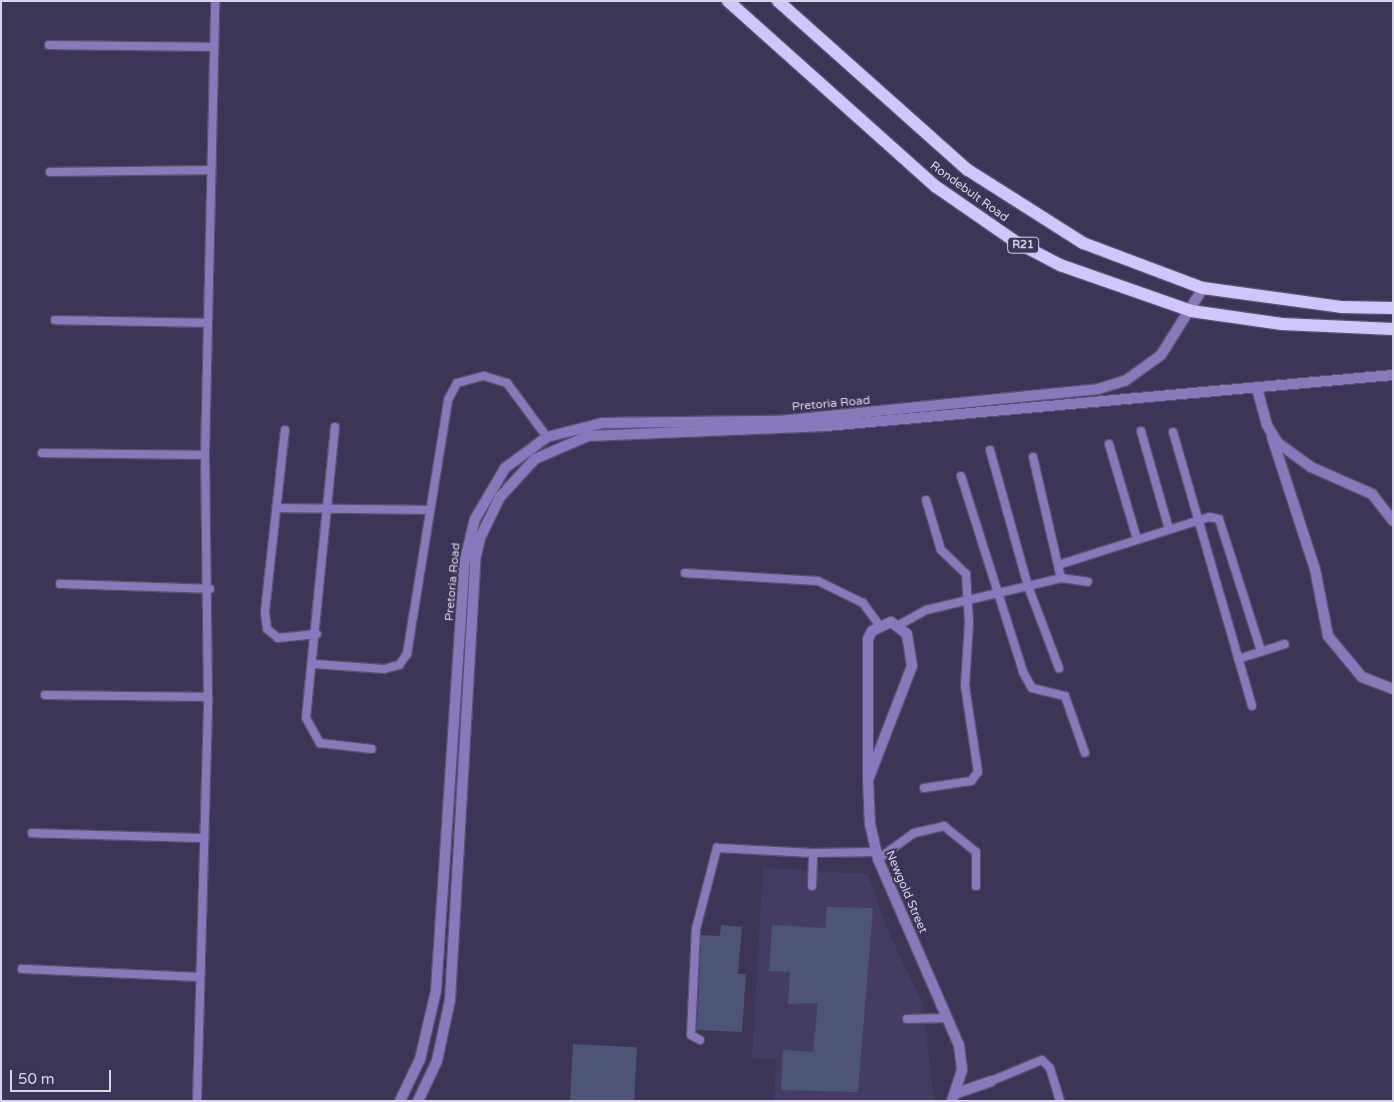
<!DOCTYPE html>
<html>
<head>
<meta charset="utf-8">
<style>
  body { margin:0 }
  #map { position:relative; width:1394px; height:1102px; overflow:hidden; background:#3c3555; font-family:"Varela Round",sans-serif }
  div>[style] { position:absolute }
  .built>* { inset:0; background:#453c63 }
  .building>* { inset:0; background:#4d5577; transform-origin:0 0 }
  .roads { filter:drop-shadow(1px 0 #585270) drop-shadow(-1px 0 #585270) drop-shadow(0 1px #585270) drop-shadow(0 -1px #585270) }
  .service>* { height:8px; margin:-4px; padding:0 4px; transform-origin:4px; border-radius:4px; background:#8978bc }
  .minor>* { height:10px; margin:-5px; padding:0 5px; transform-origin:5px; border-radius:5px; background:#8978bc }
  .tertiary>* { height:10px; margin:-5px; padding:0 5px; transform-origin:5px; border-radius:5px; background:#8978bc }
  .primary>* { height:12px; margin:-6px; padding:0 6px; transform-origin:6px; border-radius:6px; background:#d1c5fd }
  span { translate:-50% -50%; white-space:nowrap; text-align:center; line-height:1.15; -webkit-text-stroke:4px #3c3555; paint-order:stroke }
  .shield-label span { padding:1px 4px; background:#3c3555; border:1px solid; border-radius:4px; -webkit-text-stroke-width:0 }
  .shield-label { font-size:11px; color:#d8d4e9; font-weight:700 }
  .street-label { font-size:12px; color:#d8d4e9 }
  .frame { position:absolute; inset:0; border:2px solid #d8d4e9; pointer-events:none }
  .scale { position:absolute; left:10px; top:1070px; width:101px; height:22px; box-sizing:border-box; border:2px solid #d8d4e9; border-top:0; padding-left:6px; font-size:15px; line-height:18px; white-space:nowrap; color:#d8d4e9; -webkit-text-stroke:4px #3c3555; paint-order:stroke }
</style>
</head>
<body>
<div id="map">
  <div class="built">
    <i style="clip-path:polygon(763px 868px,868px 874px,887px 929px,923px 1004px,934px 1101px,774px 1101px,776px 1059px,752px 1058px)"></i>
  </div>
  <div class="building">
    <i style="clip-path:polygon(827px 907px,873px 908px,858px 1092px,781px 1090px,783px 1050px,813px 1052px,818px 1003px,788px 1004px,790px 972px,769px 971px,772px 925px,825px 928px)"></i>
    <i style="clip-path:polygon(721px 925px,742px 927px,738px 974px,746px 974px,742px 1032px,697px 1030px,701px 935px,720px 936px)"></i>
    <i style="left:573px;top:1044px;width:64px;height:57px;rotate:3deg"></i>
  </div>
  <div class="roads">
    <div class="service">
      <i style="left:49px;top:45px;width:165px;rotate:0.7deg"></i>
      <i style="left:50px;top:172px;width:161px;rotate:-0.7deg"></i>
      <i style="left:55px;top:320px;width:153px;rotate:1.1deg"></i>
      <i style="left:335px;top:427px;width:292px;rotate:95.7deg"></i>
      <i style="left:306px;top:718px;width:29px;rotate:61deg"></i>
      <i style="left:320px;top:743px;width:52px;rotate:6.6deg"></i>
      <i style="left:285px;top:430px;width:183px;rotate:96.3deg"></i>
      <i style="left:265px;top:612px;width:17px;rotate:83deg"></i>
      <i style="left:267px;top:629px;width:14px;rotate:39deg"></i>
      <i style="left:278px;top:638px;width:39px;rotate:-6deg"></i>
      <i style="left:1141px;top:431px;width:102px;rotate:74.1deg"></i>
      <i style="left:1173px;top:432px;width:285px;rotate:73.9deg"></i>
      <i style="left:1109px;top:444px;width:99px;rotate:73.6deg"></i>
      <i style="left:990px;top:450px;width:141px;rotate:74.4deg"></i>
      <i style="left:1028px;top:586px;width:88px;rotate:69.3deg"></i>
      <i style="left:42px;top:453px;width:163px;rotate:0.7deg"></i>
      <i style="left:1033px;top:457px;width:124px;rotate:77deg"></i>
      <i style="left:961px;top:476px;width:206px;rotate:72.4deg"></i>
      <i style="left:1023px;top:672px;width:18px;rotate:61deg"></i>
      <i style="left:1032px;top:688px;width:34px;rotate:14deg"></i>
      <i style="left:1065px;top:696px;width:60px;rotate:70.7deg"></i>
      <i style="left:277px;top:508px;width:153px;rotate:0.7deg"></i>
      <i style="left:1058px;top:565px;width:158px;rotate:-17.6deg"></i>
      <i style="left:1209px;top:517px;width:10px;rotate:11deg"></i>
      <i style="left:1219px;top:519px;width:139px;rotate:72.3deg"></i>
      <i style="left:685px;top:573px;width:133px;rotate:3.4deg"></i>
      <i style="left:818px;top:581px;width:50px;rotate:26.1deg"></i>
      <i style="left:863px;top:603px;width:29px;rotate:54deg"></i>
      <i style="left:60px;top:584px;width:150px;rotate:1.9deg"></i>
      <i style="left:899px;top:625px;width:31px;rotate:-29deg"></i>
      <i style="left:926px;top:610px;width:139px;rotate:-13.3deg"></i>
      <i style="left:1061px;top:578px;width:27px;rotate:8deg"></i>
      <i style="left:1238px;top:659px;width:49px;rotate:-17.7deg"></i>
      <i style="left:314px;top:664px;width:70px;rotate:4.1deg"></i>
      <i style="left:384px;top:669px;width:16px;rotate:-15deg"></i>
      <i style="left:399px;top:665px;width:14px;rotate:-54deg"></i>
      <i style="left:407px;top:654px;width:257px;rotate:-80.8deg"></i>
      <i style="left:448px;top:400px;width:19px;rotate:-62deg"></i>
      <i style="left:457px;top:383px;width:28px;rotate:-15deg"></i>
      <i style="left:484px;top:376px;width:24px;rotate:17deg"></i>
      <i style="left:507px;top:383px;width:67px;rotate:53.5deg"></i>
      <i style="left:45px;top:695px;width:163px;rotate:0.7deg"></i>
      <i style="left:924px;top:788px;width:48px;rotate:-8.5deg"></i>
      <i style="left:971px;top:781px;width:11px;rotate:-52deg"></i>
      <i style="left:978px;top:772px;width:87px;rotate:-98.6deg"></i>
      <i style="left:965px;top:686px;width:64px;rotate:-86.4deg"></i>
      <i style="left:969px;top:622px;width:48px;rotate:-93.6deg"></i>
      <i style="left:966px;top:574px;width:35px;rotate:-136deg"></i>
      <i style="left:941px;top:550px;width:52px;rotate:-106.7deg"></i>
      <i style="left:32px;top:833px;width:172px;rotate:1.7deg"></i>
      <i style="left:878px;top:859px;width:44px;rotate:-35.8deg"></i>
      <i style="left:914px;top:833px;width:31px;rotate:-13deg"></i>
      <i style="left:944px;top:826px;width:41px;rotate:39.1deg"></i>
      <i style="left:976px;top:852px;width:34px;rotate:90deg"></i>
      <i style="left:812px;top:886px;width:33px;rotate:-88deg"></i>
      <i style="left:813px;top:853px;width:63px;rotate:-0.9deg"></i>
      <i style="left:22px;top:969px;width:178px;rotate:2.6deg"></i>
      <i style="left:907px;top:1019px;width:40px;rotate:-1.4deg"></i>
      <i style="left:700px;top:1040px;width:10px;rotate:-151deg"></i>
      <i style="left:691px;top:1035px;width:106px;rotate:-87.3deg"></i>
      <i style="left:696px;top:929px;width:84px;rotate:-75.5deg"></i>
      <i style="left:717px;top:848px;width:96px;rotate:3deg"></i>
      <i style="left:991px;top:1081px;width:55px;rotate:-22.4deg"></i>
      <i style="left:1042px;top:1060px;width:11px;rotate:45deg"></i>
      <i style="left:1050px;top:1068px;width:34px;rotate:73deg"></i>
      <i style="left:197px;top:1101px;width:404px;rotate:-88.4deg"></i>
      <i style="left:208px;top:697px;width:242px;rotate:-90.7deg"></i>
      <i style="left:205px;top:455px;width:454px;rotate:-88.7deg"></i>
    </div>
    <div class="minor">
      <i style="left:1257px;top:388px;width:38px;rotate:75deg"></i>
      <i style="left:1267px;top:425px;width:21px;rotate:59deg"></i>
      <i style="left:1278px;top:443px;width:41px;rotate:36deg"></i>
      <i style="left:1311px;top:467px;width:67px;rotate:23.9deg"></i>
      <i style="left:1372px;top:494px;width:34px;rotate:52deg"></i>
      <i style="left:1272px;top:437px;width:139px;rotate:72deg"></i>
      <i style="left:1315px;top:569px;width:68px;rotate:79deg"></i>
      <i style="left:1328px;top:636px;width:53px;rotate:50.3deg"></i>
      <i style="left:1362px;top:677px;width:33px;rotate:21deg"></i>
      <i style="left:868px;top:780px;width:122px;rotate:-68.9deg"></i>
      <i style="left:912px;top:666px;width:32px;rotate:-99deg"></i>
      <i style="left:907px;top:634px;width:20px;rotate:-143deg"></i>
      <i style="left:891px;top:622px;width:21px;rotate:155deg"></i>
      <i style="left:872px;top:631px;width:9px;rotate:117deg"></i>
      <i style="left:868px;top:639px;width:141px;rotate:90deg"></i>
      <i style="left:868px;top:780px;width:44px;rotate:87.4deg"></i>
      <i style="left:870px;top:824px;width:36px;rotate:77deg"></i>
      <i style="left:878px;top:859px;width:203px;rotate:66.5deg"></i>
      <i style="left:959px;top:1045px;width:25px;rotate:83deg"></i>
      <i style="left:962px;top:1070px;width:33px;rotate:108deg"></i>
      <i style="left:957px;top:1093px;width:36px;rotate:-19deg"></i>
    </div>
    <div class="tertiary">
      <i style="left:400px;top:1101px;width:47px;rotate:-64.5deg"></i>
      <i style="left:420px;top:1059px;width:70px;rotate:-76.8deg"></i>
      <i style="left:436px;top:991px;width:428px;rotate:-86.2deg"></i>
      <i style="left:464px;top:564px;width:46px;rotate:-76.3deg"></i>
      <i style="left:475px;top:519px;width:59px;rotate:-59.5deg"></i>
      <i style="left:505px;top:468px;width:52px;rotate:-36.4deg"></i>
      <i style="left:547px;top:437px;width:58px;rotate:-14deg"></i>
      <i style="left:603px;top:423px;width:176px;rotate:-0.7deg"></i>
      <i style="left:779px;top:421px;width:321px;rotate:-5.7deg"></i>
      <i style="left:1098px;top:389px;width:28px;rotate:-17deg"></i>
      <i style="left:1125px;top:381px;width:44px;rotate:-35.8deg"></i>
      <i style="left:1161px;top:355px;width:79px;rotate:-57.9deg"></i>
      <i style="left:418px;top:1101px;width:44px;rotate:-64.6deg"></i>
      <i style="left:437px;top:1061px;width:62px;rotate:-78deg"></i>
      <i style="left:450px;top:1000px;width:441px;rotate:-86.7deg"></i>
      <i style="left:475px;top:560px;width:23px;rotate:-77deg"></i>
      <i style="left:480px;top:538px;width:46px;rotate:-64deg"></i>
      <i style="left:500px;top:497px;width:52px;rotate:-47.4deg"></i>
      <i style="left:535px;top:459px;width:58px;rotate:-23.5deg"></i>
      <i style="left:588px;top:436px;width:238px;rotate:-2.4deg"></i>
      <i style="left:826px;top:426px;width:569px;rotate:-5.14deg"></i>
    </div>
    <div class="primary">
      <i style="left:728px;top:1px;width:278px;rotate:41.8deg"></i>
      <i style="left:935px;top:186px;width:98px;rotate:34.7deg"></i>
      <i style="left:1016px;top:242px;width:50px;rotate:27.6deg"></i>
      <i style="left:1060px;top:265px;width:139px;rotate:19.3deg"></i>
      <i style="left:1191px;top:311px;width:92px;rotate:8.1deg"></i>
      <i style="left:1282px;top:324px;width:111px;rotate:2.6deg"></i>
      <i style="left:778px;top:1px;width:254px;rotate:41.7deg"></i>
      <i style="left:968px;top:170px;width:136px;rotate:32.4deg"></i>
      <i style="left:1083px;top:243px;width:128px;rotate:20.6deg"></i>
      <i style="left:1203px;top:288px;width:139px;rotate:7.8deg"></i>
      <i style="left:1341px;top:307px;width:52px;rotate:1.1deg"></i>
    </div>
  </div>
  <div class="shield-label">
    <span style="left:1023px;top:245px">R21</span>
  </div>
  <div class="street-label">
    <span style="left:969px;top:192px;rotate:36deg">Rondebult Road</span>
    <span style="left:831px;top:404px;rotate:-5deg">Pretoria Road</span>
    <span style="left:453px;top:582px;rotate:-85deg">Pretoria Road</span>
    <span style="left:906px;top:892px;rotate:67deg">Newgold Street</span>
  </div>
  <div class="frame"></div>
  <div class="scale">50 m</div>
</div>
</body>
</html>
